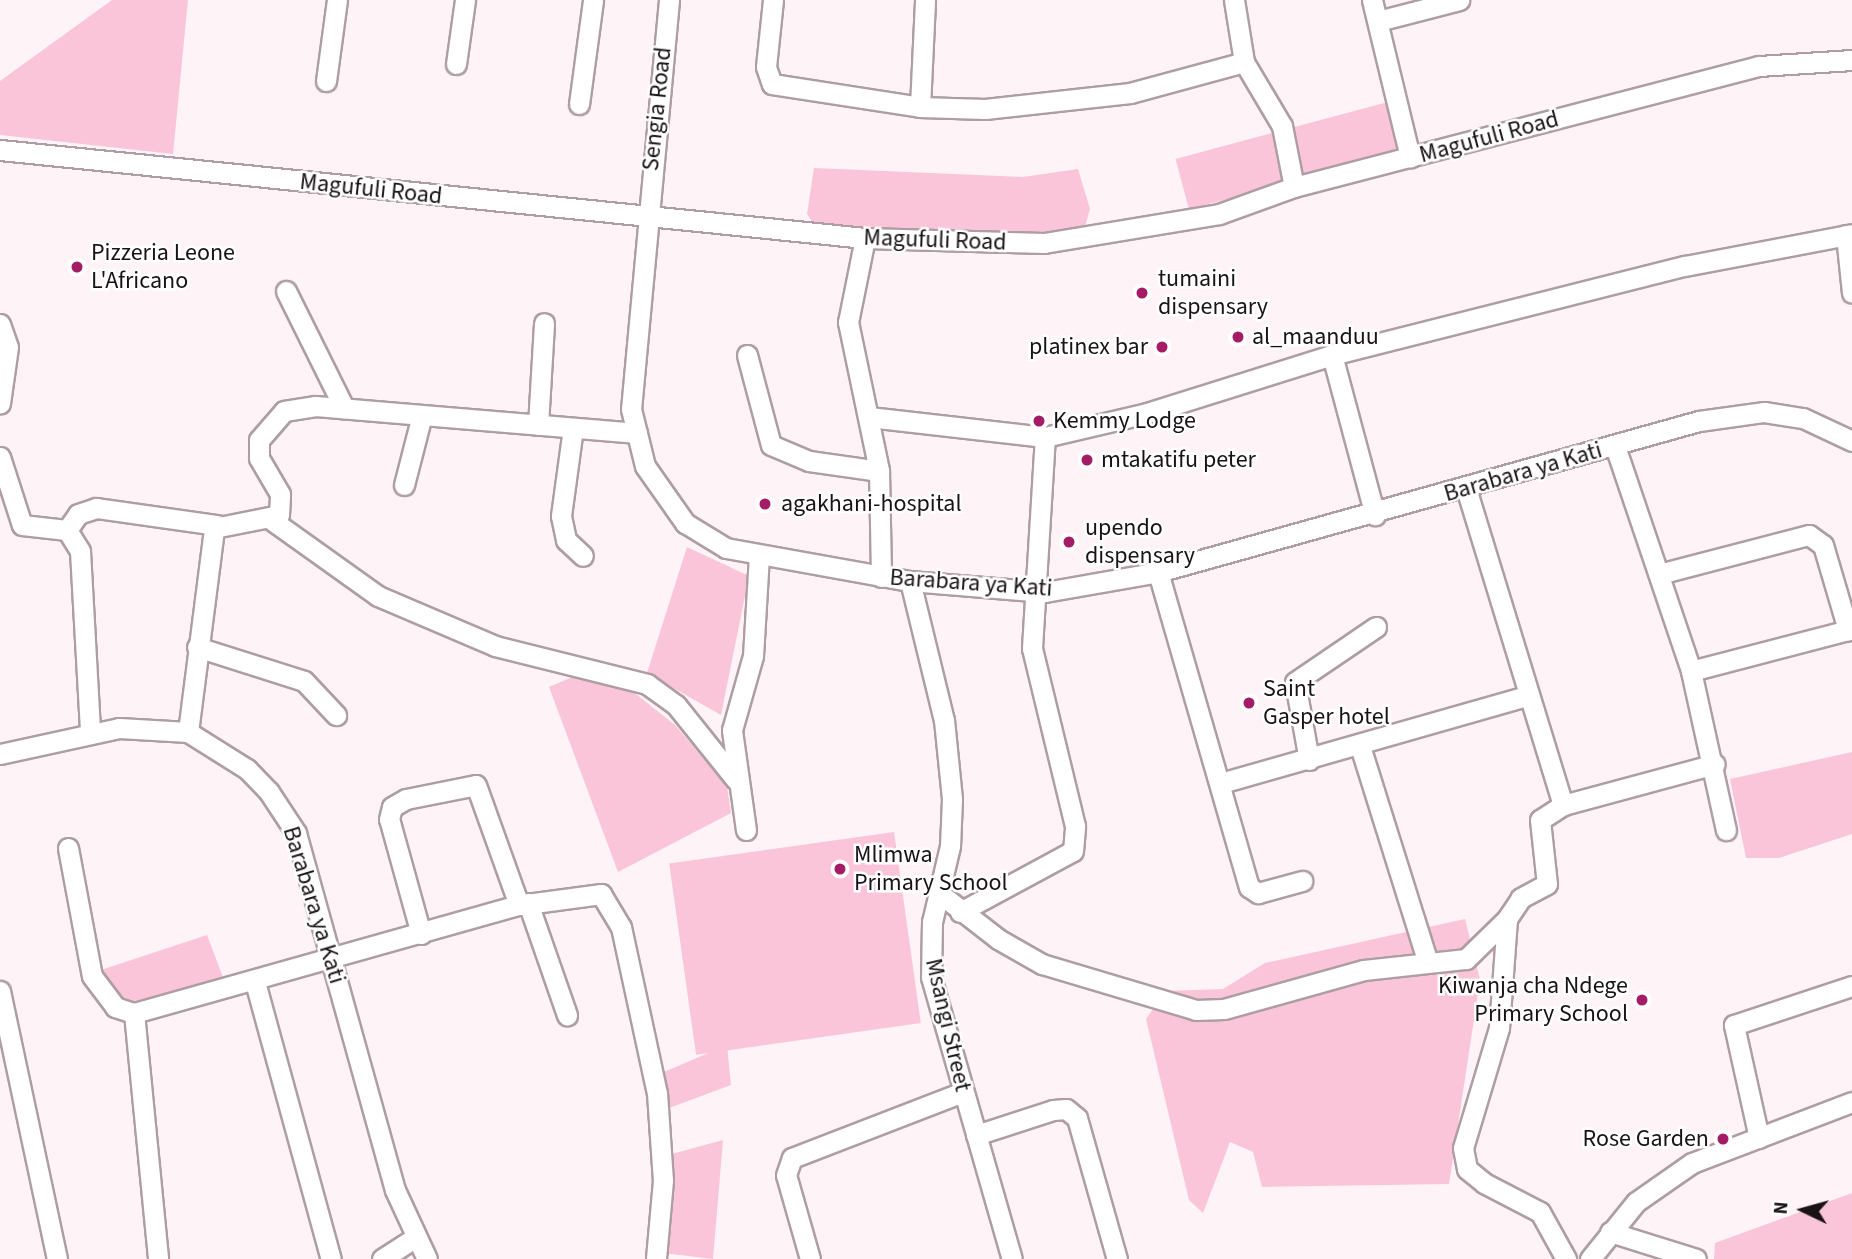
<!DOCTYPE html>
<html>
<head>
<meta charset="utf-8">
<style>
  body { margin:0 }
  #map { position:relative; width:1852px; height:1259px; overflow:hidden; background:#fef3f7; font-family:"Source Sans 3",sans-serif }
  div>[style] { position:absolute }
  .green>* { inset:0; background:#fac5d9; transform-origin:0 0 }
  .roads { filter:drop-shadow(2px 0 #ae9ea4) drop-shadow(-2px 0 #ae9ea4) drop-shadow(0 2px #ae9ea4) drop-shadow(0 -2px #ae9ea4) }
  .minor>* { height:19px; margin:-9.5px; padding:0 9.5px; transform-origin:9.5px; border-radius:9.5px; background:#fff }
  .dots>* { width:19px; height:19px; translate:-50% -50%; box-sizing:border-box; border:4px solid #fff; border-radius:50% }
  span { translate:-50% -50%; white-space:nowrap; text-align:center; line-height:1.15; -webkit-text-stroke:5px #fff; paint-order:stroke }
  .street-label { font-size:24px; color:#191315 }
  .poi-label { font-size:24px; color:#191315 }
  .left { translate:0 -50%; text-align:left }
  .right { translate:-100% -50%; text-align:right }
  .north { position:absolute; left:1768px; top:1175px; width:70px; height:70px; -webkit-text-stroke:5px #fff; paint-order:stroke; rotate:275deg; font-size:19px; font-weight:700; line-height:28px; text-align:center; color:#191315 }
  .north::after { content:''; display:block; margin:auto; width:24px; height:32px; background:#191315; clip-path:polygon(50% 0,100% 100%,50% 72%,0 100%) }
</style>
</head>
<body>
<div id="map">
  <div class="green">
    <i style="clip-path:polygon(112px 0,188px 0,173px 154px,0 135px,0 81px)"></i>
    <i style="left:1388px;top:102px;width:52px;height:220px;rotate:75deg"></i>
    <i style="clip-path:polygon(814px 168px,1023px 177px,1078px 169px,1090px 209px,1084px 230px,1049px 236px,816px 228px,807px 214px)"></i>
    <i style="clip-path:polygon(687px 547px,749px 576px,721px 715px,647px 673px)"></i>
    <i style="clip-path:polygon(577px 675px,627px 687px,675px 725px,727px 786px,731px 813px,618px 872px,549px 687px)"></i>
    <i style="clip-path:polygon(1852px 752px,1852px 834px,1779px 858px,1746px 858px,1730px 779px)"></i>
    <i style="left:894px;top:832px;width:193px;height:227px;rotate:82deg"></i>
    <i style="clip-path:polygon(1465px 919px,1480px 980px,1449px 1184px,1262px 1187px,1253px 1152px,1230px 1142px,1203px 1213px,1189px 1200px,1146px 1019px,1166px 991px,1223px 989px,1265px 963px)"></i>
    <i style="clip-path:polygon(207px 935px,224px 980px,121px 1004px,98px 971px)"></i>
    <i style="clip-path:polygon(727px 1045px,731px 1085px,664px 1110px,657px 1075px)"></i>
    <i style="clip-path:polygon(723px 1140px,713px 1259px,663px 1253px,668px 1155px)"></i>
    <i style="clip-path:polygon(1852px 1193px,1852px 1259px,1714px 1259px,1715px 1243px)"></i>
  </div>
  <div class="roads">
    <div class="minor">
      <i style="left:669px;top:0;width:411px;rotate:95.3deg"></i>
      <i style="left:631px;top:409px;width:59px;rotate:76.2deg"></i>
      <i style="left:645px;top:466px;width:70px;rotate:54.9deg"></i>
      <i style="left:685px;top:523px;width:48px;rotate:31.4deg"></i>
      <i style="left:726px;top:548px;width:187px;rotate:10.2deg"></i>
      <i style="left:910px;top:581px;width:135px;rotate:4.7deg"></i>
      <i style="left:1045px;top:592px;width:115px;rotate:-10deg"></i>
      <i style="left:1158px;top:572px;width:562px;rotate:-15.6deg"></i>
      <i style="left:1699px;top:421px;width:66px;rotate:-7.9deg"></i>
      <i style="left:1764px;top:412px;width:39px;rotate:9deg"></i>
      <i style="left:1803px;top:418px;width:54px;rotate:25.1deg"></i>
      <i style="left:773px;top:0;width:67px;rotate:96deg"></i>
      <i style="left:766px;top:67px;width:18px;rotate:71deg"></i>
      <i style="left:772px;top:84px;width:150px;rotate:8.8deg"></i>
      <i style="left:920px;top:107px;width:65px;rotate:1.8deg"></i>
      <i style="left:985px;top:109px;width:146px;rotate:-6.3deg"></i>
      <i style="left:1130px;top:93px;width:118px;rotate:-15.2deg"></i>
      <i style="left:1244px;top:62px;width:74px;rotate:59.3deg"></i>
      <i style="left:1282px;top:126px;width:62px;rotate:78.9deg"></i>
      <i style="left:1234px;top:0;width:63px;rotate:80.8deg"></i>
      <i style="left:1372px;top:0;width:162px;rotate:76.4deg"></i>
      <i style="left:1378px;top:21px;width:84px;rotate:-14.5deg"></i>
      <i style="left:456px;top:64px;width:65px;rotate:-82deg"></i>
      <i style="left:326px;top:81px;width:82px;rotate:-82.3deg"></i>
      <i style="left:579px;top:104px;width:105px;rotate:-82.3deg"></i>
      <i style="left:920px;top:107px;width:107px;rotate:-87.3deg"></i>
      <i style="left:0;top:150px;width:869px;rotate:5.81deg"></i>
      <i style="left:865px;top:238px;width:179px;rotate:1.6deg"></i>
      <i style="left:1044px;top:243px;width:177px;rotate:-9.4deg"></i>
      <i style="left:1219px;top:214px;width:80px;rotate:-19.8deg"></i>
      <i style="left:1294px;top:187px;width:480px;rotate:-14.6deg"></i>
      <i style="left:1759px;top:66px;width:93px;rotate:-3.7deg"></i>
      <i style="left:1846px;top:235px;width:58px;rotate:84.1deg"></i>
      <i style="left:865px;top:238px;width:86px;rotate:101.4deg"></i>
      <i style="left:848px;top:322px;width:152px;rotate:78.2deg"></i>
      <i style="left:879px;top:471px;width:106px;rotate:88.9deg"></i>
      <i style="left:286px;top:291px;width:131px;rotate:63.6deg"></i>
      <i style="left:0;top:324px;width:24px;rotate:71deg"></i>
      <i style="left:8px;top:347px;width:57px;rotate:98.1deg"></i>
      <i style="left:747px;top:355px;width:93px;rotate:75.1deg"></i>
      <i style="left:771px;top:445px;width:41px;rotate:22.8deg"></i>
      <i style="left:809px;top:461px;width:71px;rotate:8.1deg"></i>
      <i style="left:1332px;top:355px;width:166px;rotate:75deg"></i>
      <i style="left:869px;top:417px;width:177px;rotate:6.5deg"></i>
      <i style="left:1045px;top:437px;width:105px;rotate:-13.2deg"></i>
      <i style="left:1147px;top:413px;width:194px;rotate:-17.4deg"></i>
      <i style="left:1332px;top:355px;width:364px;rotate:-14.2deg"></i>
      <i style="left:1685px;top:266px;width:170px;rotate:-10.8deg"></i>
      <i style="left:538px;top:425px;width:102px;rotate:-86.6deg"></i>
      <i style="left:573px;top:428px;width:89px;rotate:97.8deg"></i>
      <i style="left:561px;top:516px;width:25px;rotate:78deg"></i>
      <i style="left:566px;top:540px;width:23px;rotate:43deg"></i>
      <i style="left:1615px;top:446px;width:237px;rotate:71.3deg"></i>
      <i style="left:1691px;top:671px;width:163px;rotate:77.6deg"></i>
      <i style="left:0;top:457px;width:71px;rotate:72.1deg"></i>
      <i style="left:22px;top:525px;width:45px;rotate:6.3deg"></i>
      <i style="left:67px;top:530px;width:25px;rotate:58deg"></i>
      <i style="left:80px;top:551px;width:181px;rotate:86.8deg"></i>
      <i style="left:404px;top:485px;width:72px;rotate:-75.6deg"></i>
      <i style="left:1466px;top:488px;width:332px;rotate:73deg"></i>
      <i style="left:1563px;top:805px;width:157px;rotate:-15.1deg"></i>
      <i style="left:273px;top:521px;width:129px;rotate:35.5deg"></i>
      <i style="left:378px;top:596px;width:127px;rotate:23.1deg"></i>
      <i style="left:495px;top:646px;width:157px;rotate:14deg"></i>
      <i style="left:647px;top:684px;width:36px;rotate:36deg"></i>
      <i style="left:676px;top:705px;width:96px;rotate:51.3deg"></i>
      <i style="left:67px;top:530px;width:19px;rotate:-55deg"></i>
      <i style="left:78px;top:514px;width:19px;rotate:-18deg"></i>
      <i style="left:96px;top:508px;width:122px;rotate:8deg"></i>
      <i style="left:1158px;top:572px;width:328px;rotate:73.9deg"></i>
      <i style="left:1249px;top:887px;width:11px;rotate:34deg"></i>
      <i style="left:1258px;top:893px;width:46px;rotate:-15.3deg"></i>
      <i style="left:1659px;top:574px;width:155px;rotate:-14.6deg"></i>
      <i style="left:1809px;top:535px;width:17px;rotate:36deg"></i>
      <i style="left:1823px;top:545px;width:89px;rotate:73.6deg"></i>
      <i style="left:910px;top:581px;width:143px;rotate:76.3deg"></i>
      <i style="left:944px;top:720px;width:79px;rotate:84.2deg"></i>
      <i style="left:952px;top:799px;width:47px;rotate:92.4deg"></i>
      <i style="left:950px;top:846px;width:78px;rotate:103.3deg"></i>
      <i style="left:932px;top:922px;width:55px;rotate:91deg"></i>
      <i style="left:931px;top:977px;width:293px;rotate:74deg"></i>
      <i style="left:197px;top:647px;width:112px;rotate:17.6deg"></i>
      <i style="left:304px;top:681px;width:47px;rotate:46.7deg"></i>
      <i style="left:1691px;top:671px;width:166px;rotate:-14.6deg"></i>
      <i style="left:188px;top:732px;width:206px;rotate:-82.7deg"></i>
      <i style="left:214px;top:528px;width:66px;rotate:-11.3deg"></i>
      <i style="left:279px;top:515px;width:21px;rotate:-87deg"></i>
      <i style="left:280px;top:494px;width:42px;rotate:-120.3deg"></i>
      <i style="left:259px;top:458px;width:18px;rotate:-90deg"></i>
      <i style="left:259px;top:440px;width:38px;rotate:-49deg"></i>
      <i style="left:284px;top:411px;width:32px;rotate:-9deg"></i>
      <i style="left:316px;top:406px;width:322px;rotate:4.8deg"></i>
      <i style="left:1360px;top:746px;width:227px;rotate:72.6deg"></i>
      <i style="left:0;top:754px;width:122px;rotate:-12.3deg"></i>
      <i style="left:119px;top:728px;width:69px;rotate:3.3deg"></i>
      <i style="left:188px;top:732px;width:70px;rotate:32.1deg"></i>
      <i style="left:247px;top:769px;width:32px;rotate:46deg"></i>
      <i style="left:269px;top:792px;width:49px;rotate:56.6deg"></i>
      <i style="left:296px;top:833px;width:370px;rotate:74.5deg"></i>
      <i style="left:395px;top:1190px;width:76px;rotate:65.1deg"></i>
      <i style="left:1309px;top:760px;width:79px;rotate:-100.2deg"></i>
      <i style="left:1295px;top:682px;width:98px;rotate:-34.2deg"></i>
      <i style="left:1221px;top:783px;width:318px;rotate:-15.9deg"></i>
      <i style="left:1563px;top:805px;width:27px;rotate:147deg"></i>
      <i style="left:1540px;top:820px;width:64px;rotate:83.8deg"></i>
      <i style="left:1547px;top:884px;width:30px;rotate:152deg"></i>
      <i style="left:1521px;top:898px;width:25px;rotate:124deg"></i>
      <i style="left:1507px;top:919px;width:109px;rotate:94.2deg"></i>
      <i style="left:1499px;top:1028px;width:125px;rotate:106.7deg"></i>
      <i style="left:1463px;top:1148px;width:21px;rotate:79deg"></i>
      <i style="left:1467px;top:1169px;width:22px;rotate:39deg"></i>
      <i style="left:1484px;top:1183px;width:63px;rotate:27.4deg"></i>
      <i style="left:1540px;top:1212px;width:54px;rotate:61deg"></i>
      <i style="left:746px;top:830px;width:101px;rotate:-98deg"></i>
      <i style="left:732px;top:730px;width:77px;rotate:-74.2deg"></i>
      <i style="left:753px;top:656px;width:100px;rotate:-86.6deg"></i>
      <i style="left:68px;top:848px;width:130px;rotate:79.4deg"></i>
      <i style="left:92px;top:976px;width:39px;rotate:53deg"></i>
      <i style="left:115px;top:1007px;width:20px;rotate:18deg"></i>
      <i style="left:134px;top:1013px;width:400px;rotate:-15.7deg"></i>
      <i style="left:519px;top:905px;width:83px;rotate:-7.6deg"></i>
      <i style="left:601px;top:894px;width:39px;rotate:59deg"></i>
      <i style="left:621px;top:927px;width:170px;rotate:77.8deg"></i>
      <i style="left:657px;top:1093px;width:87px;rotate:86.1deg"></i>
      <i style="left:663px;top:1180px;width:79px;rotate:95.1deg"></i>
      <i style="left:939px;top:893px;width:75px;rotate:37.9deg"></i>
      <i style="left:998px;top:939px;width:51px;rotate:29.6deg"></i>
      <i style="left:1042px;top:964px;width:161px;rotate:16.6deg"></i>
      <i style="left:1196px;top:1010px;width:28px;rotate:-2deg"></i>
      <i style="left:1224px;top:1009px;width:145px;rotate:-15.6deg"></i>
      <i style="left:1364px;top:970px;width:103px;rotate:-6.2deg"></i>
      <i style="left:1466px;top:959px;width:57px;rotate:-44.3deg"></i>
      <i style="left:528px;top:903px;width:119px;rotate:70.8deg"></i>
      <i style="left:960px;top:912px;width:128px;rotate:-28.4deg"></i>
      <i style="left:1073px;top:851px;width:25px;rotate:-85deg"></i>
      <i style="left:1075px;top:826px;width:183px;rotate:-103.6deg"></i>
      <i style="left:1032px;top:648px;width:211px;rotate:-86.5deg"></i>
      <i style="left:421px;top:934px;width:119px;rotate:-105.5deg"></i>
      <i style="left:389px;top:819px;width:12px;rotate:-76deg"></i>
      <i style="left:392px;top:807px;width:16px;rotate:-30deg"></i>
      <i style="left:406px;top:799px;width:71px;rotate:-11.3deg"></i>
      <i style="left:476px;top:785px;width:127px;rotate:70.3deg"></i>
      <i style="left:255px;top:982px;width:287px;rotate:74.7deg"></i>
      <i style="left:0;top:991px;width:274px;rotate:78deg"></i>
      <i style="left:134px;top:1013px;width:247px;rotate:84.4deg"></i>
      <i style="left:976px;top:1135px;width:81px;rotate:-18deg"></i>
      <i style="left:1053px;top:1110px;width:13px;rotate:-4deg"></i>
      <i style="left:1066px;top:1109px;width:14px;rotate:39deg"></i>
      <i style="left:1077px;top:1118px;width:147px;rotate:74.2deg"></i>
      <i style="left:1759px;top:1138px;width:116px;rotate:-102.5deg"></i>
      <i style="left:1734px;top:1025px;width:124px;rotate:-18.3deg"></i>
      <i style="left:1610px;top:1232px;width:90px;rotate:17.4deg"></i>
      <i style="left:382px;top:1259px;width:37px;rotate:-33deg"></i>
      <i style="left:810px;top:1259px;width:87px;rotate:-105.9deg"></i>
      <i style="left:786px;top:1175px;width:18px;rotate:-71deg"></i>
      <i style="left:792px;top:1158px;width:183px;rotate:-21.1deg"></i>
      <i style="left:1590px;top:1259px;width:73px;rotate:-51.1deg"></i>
      <i style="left:1636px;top:1202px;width:68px;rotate:-34.9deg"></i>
      <i style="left:1692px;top:1163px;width:171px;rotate:-20.9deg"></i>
    </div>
  </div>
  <div class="dots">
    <i style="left:77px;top:267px;background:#a41c65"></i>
    <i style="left:1142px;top:293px;background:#a41c65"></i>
    <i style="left:1238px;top:337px;background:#a41c65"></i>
    <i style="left:1162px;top:347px;background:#a41c65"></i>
    <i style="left:1039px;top:421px;background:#a41c65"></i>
    <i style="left:1087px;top:460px;background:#a41c65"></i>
    <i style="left:765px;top:504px;background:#a41c65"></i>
    <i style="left:1069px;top:542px;background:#a41c65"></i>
    <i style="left:1249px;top:703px;background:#a41c65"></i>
    <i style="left:840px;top:869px;background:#a41c65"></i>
    <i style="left:1642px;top:1000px;background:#a41c65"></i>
    <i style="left:1723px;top:1139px;background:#a41c65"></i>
  </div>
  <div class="street-label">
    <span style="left:657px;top:109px;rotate:-84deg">Sengia Road</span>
    <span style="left:1489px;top:137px;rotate:-15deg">Magufuli Road</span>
    <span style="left:371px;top:189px;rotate:6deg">Magufuli Road</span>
    <span style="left:935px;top:240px;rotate:2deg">Magufuli Road</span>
    <span style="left:1523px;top:472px;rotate:-16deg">Barabara ya Kati</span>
    <span style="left:971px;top:583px;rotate:4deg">Barabara ya Kati</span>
    <span style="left:314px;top:905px;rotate:73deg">Barabara ya Kati</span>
    <span style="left:948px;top:1025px;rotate:77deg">Msangi Street</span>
  </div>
  <div class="poi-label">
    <span class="left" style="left:91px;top:267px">Pizzeria Leone<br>L'Africano</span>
    <span class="left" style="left:1158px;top:293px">tumaini<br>dispensary</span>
    <span class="left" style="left:1252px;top:337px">al_maanduu</span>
    <span class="right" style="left:1148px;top:347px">platinex bar</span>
    <span class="left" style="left:1053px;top:421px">Kemmy Lodge</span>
    <span class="left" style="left:1101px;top:460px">mtakatifu peter</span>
    <span class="left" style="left:781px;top:504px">agakhani-hospital</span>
    <span class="left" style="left:1085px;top:542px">upendo<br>dispensary</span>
    <span class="left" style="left:1263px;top:703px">Saint<br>Gasper hotel</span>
    <span class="left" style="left:854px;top:869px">Mlimwa<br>Primary School</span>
    <span class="right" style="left:1628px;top:1000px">Kiwanja cha Ndege<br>Primary School</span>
    <span class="right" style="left:1709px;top:1139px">Rose Garden</span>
  </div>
  <div class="north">N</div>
</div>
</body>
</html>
